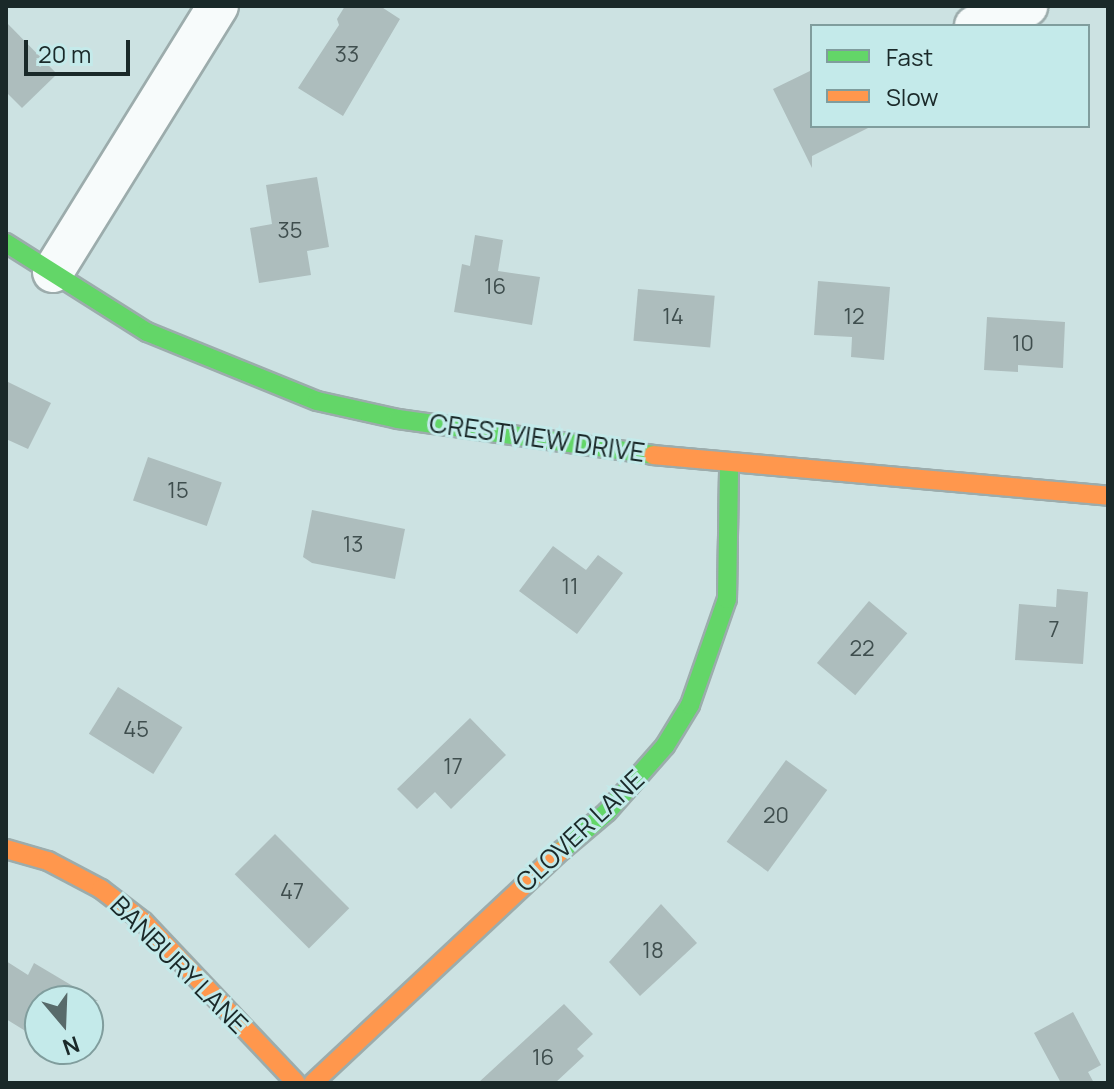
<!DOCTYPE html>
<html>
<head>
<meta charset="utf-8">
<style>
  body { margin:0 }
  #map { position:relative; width:1114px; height:1089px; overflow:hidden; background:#cce2e2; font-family:Manrope,sans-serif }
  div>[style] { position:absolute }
  .building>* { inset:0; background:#adbdbd; transform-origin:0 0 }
  .roads { filter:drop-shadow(2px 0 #9cacac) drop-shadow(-2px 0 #9cacac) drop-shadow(0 2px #9cacac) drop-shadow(0 -2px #9cacac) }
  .street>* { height:40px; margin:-20px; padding:0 20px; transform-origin:20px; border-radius:20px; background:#f7fbfb }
  .fast>* { height:18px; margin:-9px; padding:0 9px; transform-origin:9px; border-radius:9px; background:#63d668 }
  .slow>* { height:18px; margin:-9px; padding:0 9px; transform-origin:9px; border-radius:9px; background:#ff974d }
  span { translate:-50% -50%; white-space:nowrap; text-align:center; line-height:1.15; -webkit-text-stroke:6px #c4eaea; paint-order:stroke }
  .number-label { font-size:22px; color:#3f4e4e }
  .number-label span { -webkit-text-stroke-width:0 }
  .street-label { font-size:26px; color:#1a2929 }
  .frame { position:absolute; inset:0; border:8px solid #1a2929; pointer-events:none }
  .legend { position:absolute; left:810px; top:24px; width:280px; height:104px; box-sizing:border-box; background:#c4eaea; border:2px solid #809d9d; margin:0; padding:10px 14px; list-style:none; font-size:24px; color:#1a2929 }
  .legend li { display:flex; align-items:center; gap:16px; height:40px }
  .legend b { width:40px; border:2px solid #809d9d }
  .north { position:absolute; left:24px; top:985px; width:80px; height:80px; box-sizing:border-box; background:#c4eaea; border:2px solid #809d9d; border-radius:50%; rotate:161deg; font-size:22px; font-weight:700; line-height:32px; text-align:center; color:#1a2929 }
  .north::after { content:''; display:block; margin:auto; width:28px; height:36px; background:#586a6a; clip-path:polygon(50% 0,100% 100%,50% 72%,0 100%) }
  .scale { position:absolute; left:24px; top:40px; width:106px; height:36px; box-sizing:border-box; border:4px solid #1a2929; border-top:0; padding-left:10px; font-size:24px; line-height:28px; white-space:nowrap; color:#1a2929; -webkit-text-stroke:6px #c4eaea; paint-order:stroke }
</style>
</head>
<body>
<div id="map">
  <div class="building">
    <i style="clip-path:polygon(345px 6px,380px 6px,400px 19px,343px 116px,298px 88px,339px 25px,337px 19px)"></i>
    <i style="clip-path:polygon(6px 22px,57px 74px,22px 108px,6px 92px)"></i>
    <i style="clip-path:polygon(812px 70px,812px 126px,872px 126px,812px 156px,812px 168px,773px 89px)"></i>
    <i style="clip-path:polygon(317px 177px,329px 247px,307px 251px,311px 275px,259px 283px,250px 228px,272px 224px,266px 185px)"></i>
    <i style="clip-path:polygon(475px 235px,503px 240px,498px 271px,540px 277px,532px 325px,454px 312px,462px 264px,470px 266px)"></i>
    <i style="clip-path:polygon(818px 281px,890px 287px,884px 360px,851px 357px,852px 337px,814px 335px)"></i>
    <i style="left:638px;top:289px;width:77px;height:52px;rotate:5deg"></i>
    <i style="clip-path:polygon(987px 317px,1065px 322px,1063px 368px,1018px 365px,1018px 372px,984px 370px)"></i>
    <i style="clip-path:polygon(6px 381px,51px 403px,28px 449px,6px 439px)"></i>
    <i style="left:148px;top:457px;width:78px;height:46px;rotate:19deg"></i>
    <i style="clip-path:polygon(312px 510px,405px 529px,395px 579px,312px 563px,303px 557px)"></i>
    <i style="clip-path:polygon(553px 546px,586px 570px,598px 555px,623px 573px,577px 634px,519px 591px)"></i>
    <i style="clip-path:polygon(1057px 589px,1088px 592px,1083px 664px,1015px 660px,1019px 604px,1056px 607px)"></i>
    <i style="left:869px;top:601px;width:50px;height:81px;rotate:40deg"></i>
    <i style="left:118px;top:687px;width:76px;height:55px;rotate:32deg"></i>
    <i style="clip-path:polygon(470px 718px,506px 755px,451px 809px,435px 792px,417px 809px,397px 789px)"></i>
    <i style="left:786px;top:760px;width:51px;height:101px;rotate:36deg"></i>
    <i style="left:275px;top:834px;width:105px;height:57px;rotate:45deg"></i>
    <i style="clip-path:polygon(661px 904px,697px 943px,640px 996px,609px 962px)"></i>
    <i style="clip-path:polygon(6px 961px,28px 975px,34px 963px,98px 1001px,40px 1001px,40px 1040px,6px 1019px)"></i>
    <i style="clip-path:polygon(564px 1004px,593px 1034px,577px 1049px,584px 1056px,555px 1083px,478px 1083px)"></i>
    <i style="clip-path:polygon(1073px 1012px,1101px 1065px,1088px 1072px,1094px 1083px,1061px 1083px,1034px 1033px)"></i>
  </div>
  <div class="roads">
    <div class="street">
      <i style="left:975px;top:26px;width:56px;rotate:-21deg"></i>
      <i style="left:53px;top:272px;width:313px;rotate:-58.2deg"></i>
    </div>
    <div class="fast">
      <i style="left:6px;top:243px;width:167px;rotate:32.3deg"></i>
      <i style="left:147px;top:332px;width:183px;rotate:22.1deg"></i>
      <i style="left:317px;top:401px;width:83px;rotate:12.5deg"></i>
      <i style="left:398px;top:419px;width:258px;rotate:8deg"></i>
      <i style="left:561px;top:851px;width:60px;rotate:-40.3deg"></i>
      <i style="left:607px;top:812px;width:88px;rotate:-48.7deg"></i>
      <i style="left:665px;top:746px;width:48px;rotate:-58.6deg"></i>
      <i style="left:690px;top:705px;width:112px;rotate:-70.8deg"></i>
      <i style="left:727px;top:599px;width:133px;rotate:-89.1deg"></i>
    </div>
    <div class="slow">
      <i style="left:653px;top:455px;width:457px;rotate:5.1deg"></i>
      <i style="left:6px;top:849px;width:44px;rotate:15.9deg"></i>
      <i style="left:48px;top:861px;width:60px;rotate:27.8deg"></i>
      <i style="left:101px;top:889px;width:54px;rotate:37.5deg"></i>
      <i style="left:144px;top:922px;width:221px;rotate:46.6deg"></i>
      <i style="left:313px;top:1083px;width:340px;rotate:-43.1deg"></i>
    </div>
  </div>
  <div class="number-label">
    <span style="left:347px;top:55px">33</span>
    <span style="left:290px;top:231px">35</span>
    <span style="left:495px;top:287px">16</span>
    <span style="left:673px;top:317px">14</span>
    <span style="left:854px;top:317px">12</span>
    <span style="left:1023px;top:344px">10</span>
    <span style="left:178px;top:491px">15</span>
    <span style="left:353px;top:545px">13</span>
    <span style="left:570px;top:587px">11</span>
    <span style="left:1054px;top:630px">7</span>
    <span style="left:862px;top:649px">22</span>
    <span style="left:136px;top:730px">45</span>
    <span style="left:453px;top:767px">17</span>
    <span style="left:776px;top:816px">20</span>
    <span style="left:292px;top:892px">47</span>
    <span style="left:653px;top:951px">18</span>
    <span style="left:543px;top:1058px">16</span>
  </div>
  <div class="street-label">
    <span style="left:537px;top:438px;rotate:8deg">CRESTVIEW DRIVE</span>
    <span style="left:580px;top:831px;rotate:-43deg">CLOVER LANE</span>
    <span style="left:179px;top:965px;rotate:45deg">BANBURY LANE</span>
  </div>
  <div class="frame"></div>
  <ul class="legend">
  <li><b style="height:10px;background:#63d668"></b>Fast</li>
  <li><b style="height:10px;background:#ff974d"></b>Slow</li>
  </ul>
  <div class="north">N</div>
  <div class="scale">20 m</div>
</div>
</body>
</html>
